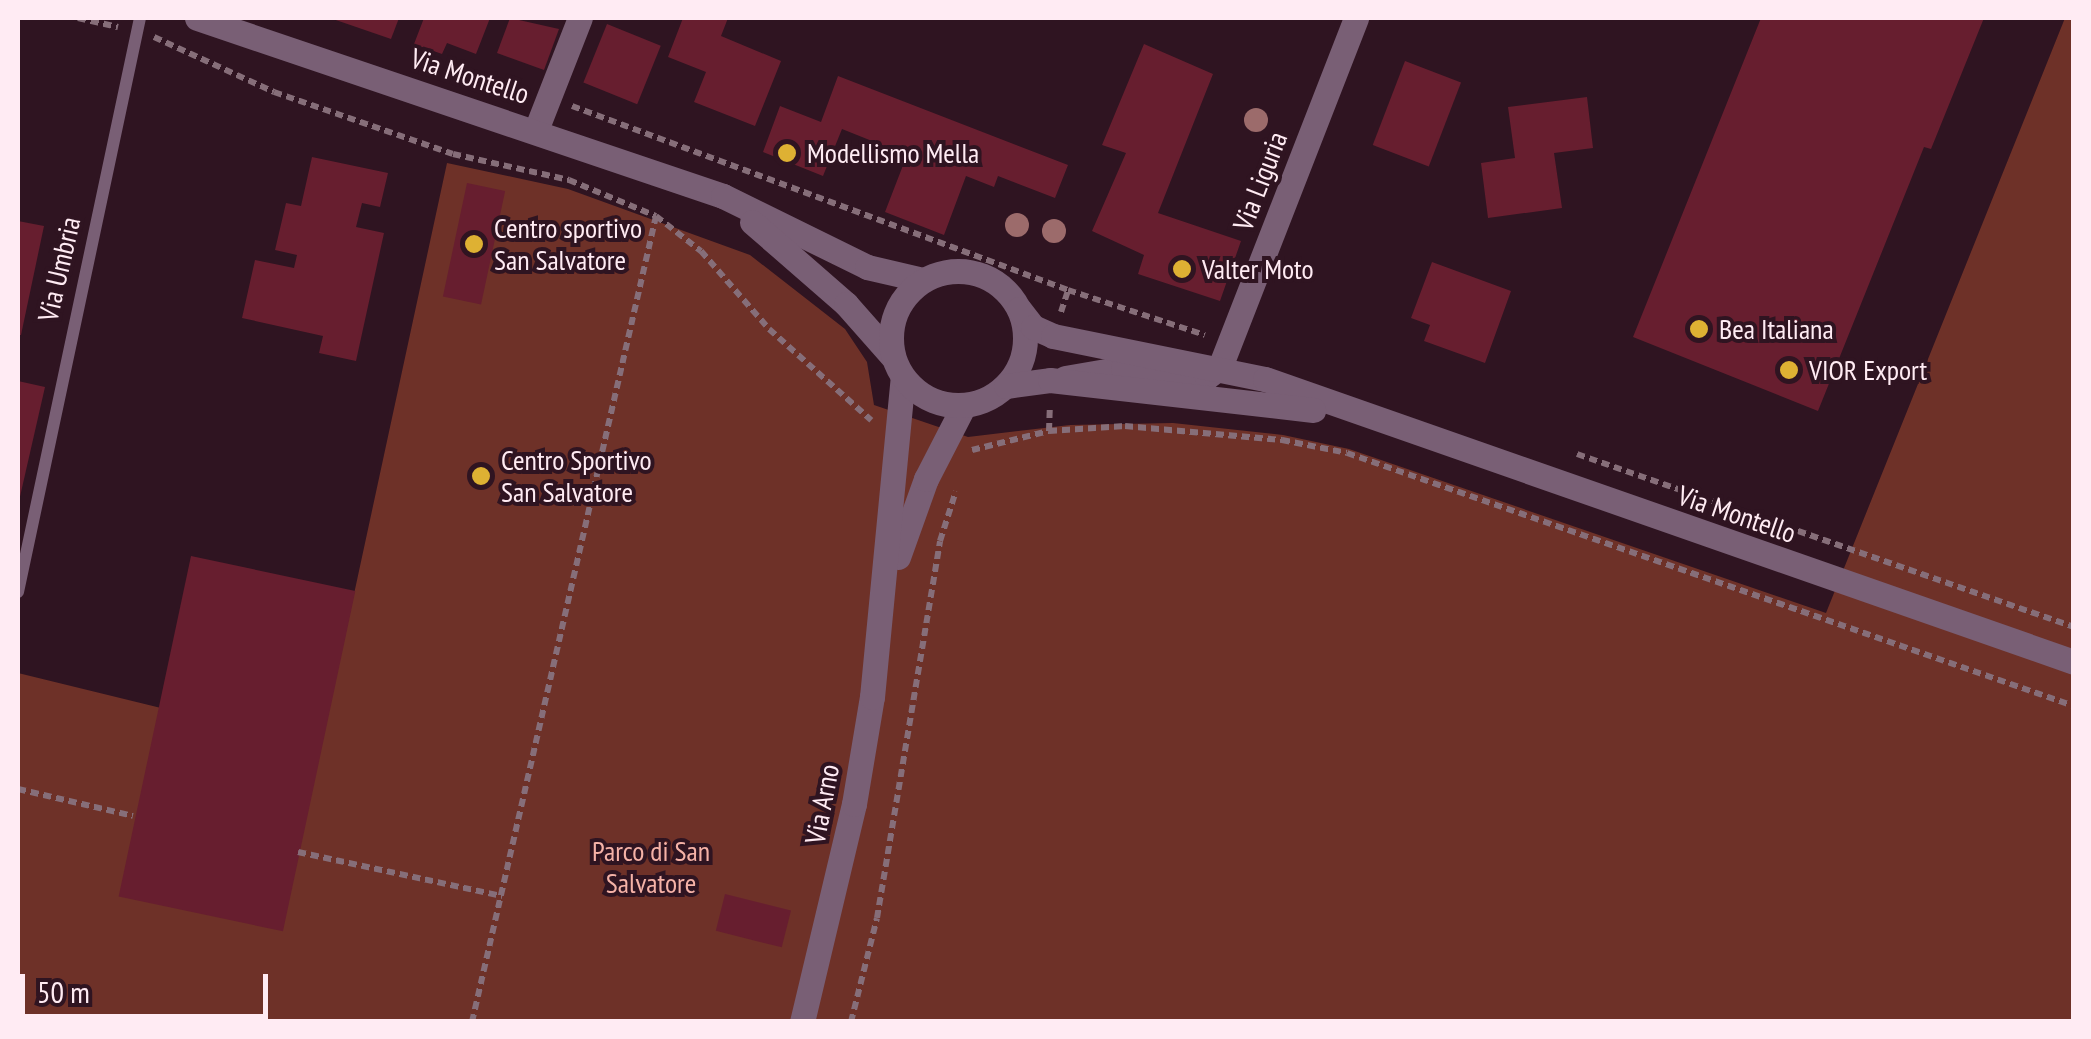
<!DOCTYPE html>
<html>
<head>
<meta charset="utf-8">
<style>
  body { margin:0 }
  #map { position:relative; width:2091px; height:1039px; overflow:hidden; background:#2f1421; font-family:"PT Sans Narrow",sans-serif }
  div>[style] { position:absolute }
  .green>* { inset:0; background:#6e3128 }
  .building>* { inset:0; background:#671e2f; transform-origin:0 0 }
  .path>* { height:6px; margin-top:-3px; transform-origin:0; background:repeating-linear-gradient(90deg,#866e79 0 8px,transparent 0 13px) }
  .service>* { height:12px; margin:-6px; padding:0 6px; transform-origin:6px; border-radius:6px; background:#795f75 }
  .minor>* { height:25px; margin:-12.5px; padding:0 12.5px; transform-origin:12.5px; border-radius:12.5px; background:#795f75 }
  .tertiary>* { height:25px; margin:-12.5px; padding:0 12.5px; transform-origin:12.5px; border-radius:12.5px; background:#795f75 }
  .tertiary>.ring { margin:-12.5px; padding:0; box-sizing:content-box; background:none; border:25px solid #795f75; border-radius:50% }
  .trees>* { width:24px; height:24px; margin:-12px; border-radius:50%; background:#9c6b6b }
  .dots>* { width:28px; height:28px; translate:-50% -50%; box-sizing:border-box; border:5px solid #2f1421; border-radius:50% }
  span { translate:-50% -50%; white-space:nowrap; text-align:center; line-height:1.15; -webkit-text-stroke:8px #2f1421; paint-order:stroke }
  .street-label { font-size:28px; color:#ffebf3 }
  .poi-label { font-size:28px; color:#ffebf3 }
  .left { translate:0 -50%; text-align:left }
  .park-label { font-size:28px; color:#f5b2a7 }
  .frame { position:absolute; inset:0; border:20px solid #ffebf3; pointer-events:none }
  .scale { position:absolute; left:20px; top:974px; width:248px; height:45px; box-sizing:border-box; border:5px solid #ffebf3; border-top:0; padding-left:12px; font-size:30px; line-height:35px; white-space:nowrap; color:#ffebf3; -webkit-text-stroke:8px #2f1421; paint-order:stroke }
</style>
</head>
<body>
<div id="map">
  <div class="green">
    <i style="clip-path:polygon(2065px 18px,2073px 18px,2073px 1021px,18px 1022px,18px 673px,321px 747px,447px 163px,568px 189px,750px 255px,845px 329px,867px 362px,874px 405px,968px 437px,1070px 425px,1173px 423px,1283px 435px,1349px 449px,1826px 613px)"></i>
  </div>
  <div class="building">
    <i style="clip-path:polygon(330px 18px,399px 18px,391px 39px)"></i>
    <i style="clip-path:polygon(424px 18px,490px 18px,476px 54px,447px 43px,442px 54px,414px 44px)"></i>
    <i style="clip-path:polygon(510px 18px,559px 29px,544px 70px,497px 53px)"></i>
    <i style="clip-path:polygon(683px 18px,728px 18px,721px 36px,781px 61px,755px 126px,694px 102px,706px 72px,668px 57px)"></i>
    <i style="clip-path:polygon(1761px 18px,1984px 18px,1931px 149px,1924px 147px,1818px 411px,1633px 337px)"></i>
    <i style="left:607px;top:24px;width:58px;height:63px;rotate:22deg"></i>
    <i style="clip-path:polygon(1144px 44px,1213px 74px,1158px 213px,1241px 241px,1220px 301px,1138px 274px,1144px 255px,1092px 231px,1126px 153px,1102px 145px)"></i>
    <i style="left:1405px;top:61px;width:60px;height:90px;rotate:21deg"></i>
    <i style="clip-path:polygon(838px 76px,1068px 165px,1055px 198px,998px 176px,994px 187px,966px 176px,944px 235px,885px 212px,907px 155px,842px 129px,823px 176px,763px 152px,780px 106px,821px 122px)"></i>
    <i style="clip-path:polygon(1587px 97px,1593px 148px,1554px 153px,1562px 208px,1488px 218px,1481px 163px,1515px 158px,1508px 107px)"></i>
    <i style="clip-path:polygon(312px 157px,388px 173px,380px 207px,362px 203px,356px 227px,384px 233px,356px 361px,319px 353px,323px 336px,242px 318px,255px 260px,294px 268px,297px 255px,275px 250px,286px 203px,301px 206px)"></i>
    <i style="left:467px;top:183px;width:39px;height:116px;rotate:12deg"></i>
    <i style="clip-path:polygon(18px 221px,44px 226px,21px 335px,18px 335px)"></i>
    <i style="clip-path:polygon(1432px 262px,1511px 291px,1485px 363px,1424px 341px,1430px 325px,1411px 318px)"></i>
    <i style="clip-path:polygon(18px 381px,45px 387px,19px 501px,18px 501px)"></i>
    <i style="left:191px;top:556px;width:168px;height:348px;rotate:12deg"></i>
    <i style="left:725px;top:894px;width:68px;height:38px;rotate:14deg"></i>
  </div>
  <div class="path">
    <i style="left:78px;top:18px;width:41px;rotate:12.7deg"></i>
    <i style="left:154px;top:37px;width:132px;rotate:24.6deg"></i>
    <i style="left:274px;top:92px;width:189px;rotate:19.1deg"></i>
    <i style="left:453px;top:154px;width:119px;rotate:12.6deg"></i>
    <i style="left:569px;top:180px;width:94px;rotate:22.5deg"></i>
    <i style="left:656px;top:216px;width:57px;rotate:37.9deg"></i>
    <i style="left:701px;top:251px;width:103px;rotate:48.9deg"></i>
    <i style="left:769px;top:329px;width:137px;rotate:41.7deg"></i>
    <i style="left:572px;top:106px;width:529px;rotate:20.35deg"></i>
    <i style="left:1061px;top:312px;width:23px;rotate:-72deg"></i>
    <i style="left:1068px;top:290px;width:144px;rotate:18.2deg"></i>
    <i style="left:1049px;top:431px;width:23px;rotate:-88deg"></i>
    <i style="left:972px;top:450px;width:79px;rotate:-13.9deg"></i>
    <i style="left:1049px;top:431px;width:76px;rotate:-3.8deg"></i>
    <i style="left:1125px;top:426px;width:158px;rotate:5.1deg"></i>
    <i style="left:1282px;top:440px;width:66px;rotate:11.3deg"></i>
    <i style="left:1347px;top:453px;width:770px;rotate:19.19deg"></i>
    <i style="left:1577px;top:454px;width:526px;rotate:19.19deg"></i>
    <i style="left:18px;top:789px;width:118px;rotate:13.2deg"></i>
    <i style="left:298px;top:852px;width:209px;rotate:12.2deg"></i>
    <i style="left:472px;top:1022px;width:827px;rotate:-77.14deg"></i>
    <i style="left:851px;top:1022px;width:107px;rotate:-76deg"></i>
    <i style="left:877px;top:918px;width:382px;rotate:-80.5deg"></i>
    <i style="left:940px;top:541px;width:52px;rotate:-72.3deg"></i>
  </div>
  <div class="service">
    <i style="left:18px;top:592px;width:587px;rotate:-78deg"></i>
  </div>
  <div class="minor">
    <i style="left:536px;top:130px;width:120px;rotate:-68.6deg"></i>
    <i style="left:1065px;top:378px;width:59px;rotate:-9.8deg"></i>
    <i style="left:1123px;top:368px;width:84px;rotate:6.1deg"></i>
    <i style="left:1207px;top:377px;width:16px;rotate:-38deg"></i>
    <i style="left:1220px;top:367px;width:375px;rotate:-68.7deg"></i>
    <i style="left:898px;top:557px;width:83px;rotate:-70.3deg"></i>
    <i style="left:926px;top:479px;width:83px;rotate:-62.8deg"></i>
    <i style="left:802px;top:1022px;width:224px;rotate:-76.6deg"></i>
    <i style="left:854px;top:804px;width:109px;rotate:-80.5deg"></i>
    <i style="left:872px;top:697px;width:321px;rotate:-84.5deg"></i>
  </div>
  <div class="tertiary">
    <i style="left:197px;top:18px;width:555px;rotate:18.7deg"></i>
    <i style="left:723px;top:196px;width:161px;rotate:26.2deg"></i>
    <i style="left:867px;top:267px;width:57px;rotate:13.1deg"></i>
    <i style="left:752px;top:222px;width:125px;rotate:41.1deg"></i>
    <i style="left:846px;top:304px;width:69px;rotate:48.5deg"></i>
    <i class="ring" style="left:891px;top:271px;width:109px;height:109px"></i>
    <i style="left:1019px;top:309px;width:23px;rotate:52deg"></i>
    <i style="left:1033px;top:327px;width:22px;rotate:24deg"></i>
    <i style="left:1053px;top:336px;width:216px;rotate:11.5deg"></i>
    <i style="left:1265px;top:379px;width:857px;rotate:19.28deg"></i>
    <i style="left:1006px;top:386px;width:44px;rotate:-7.8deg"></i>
    <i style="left:1050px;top:380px;width:265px;rotate:6.5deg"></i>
  </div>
  <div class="trees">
    <i style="left:1256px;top:120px"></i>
    <i style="left:1017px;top:225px"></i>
    <i style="left:1054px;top:231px"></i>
  </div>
  <div class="dots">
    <i style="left:787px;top:153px;background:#deb133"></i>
    <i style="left:474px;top:244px;background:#deb133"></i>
    <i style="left:1182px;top:269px;background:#deb133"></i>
    <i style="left:1699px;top:329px;background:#deb133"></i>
    <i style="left:1789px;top:370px;background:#deb133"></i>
    <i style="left:481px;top:476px;background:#deb133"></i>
  </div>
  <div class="street-label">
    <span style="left:470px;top:76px;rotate:18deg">Via Montello</span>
    <span style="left:1260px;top:181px;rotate:-69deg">Via Liguria</span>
    <span style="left:59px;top:269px;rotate:-77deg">Via Umbria</span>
    <span style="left:1737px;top:514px;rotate:19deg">Via Montello</span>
    <span style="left:822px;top:804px;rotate:-79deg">Via Arno</span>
  </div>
  <div class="poi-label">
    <span class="left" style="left:807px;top:153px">Modellismo Mella</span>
    <span class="left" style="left:494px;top:244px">Centro sportivo<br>San Salvatore</span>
    <span class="left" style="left:1202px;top:269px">Valter Moto</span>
    <span class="left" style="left:1719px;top:329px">Bea Italiana</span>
    <span class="left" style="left:1809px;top:370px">VIOR Export</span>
    <span class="left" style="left:501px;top:476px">Centro Sportivo<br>San Salvatore</span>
  </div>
  <div class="park-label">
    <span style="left:651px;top:867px">Parco di San<br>Salvatore</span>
  </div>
  <div class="frame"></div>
  <div class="scale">50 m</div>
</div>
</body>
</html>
